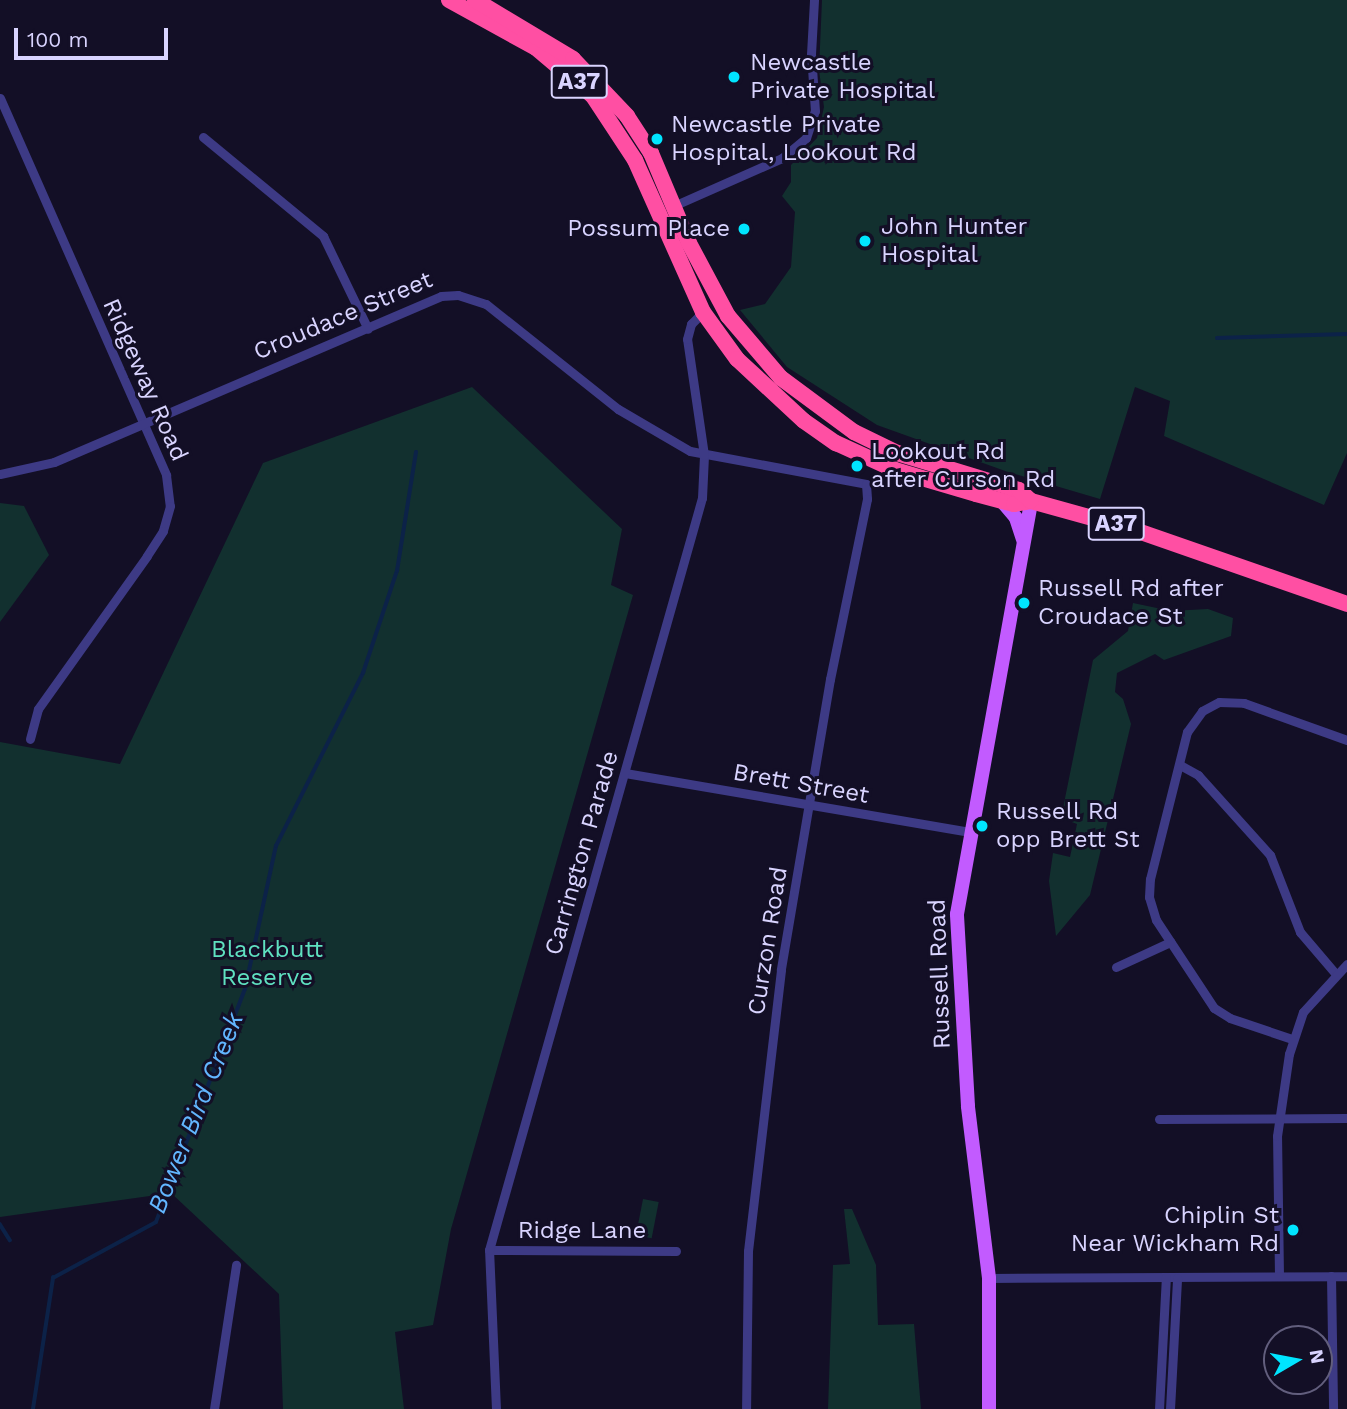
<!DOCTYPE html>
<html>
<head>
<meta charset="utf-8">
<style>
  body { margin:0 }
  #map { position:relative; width:1347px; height:1409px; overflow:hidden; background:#130f26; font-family:"Work Sans",sans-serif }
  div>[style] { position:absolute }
  .green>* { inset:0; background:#12302f; transform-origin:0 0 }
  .stream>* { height:3.5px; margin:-1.75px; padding:0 1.75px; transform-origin:1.75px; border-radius:1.75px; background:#0c2248 }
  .street>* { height:9px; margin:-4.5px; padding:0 4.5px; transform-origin:4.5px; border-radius:4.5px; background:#3d3a85 }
  .primary>* { height:14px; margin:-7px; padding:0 7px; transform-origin:7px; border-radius:7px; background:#c25bff }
  .highway>* { height:16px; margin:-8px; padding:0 8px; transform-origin:8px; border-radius:8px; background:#ff4fa3 }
  .dots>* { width:19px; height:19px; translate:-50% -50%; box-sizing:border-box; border:4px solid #130f26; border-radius:50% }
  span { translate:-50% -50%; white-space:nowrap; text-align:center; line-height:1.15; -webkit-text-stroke:6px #130f26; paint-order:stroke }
  .shield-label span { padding:2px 5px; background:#130f26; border:2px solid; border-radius:5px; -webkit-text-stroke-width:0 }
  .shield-label { font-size:23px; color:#d9d4ff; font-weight:700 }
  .poi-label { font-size:24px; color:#d9d4ff }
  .left { translate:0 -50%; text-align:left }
  .right { translate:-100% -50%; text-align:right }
  .street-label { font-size:24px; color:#d9d4ff }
  .park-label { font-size:24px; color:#5fe0c0 }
  .water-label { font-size:26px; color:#62b6ff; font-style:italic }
  .north { position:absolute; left:1263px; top:1325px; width:70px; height:70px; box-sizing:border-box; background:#130f26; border:2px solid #625e7d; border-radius:50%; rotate:80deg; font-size:19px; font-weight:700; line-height:28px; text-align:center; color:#d9d4ff }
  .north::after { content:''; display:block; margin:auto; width:24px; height:32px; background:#00e5ff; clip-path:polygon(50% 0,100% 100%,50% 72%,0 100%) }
  .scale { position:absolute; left:14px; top:28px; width:154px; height:32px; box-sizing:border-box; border:4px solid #d9d4ff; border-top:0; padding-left:9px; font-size:21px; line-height:24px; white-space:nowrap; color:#d9d4ff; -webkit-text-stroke:5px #130f26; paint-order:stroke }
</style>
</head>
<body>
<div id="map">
  <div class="green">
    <i style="clip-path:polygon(822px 0,1347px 0,1347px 453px,1324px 505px,1164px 436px,1170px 401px,1135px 387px,1100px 499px,1008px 472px,877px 425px,787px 367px,740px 310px,765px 304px,791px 267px,795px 212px,782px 196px,791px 182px,791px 165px,817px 138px,824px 107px,819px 70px)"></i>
    <i style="clip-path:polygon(472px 387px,622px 529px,611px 585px,633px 595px,451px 1229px,433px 1325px,395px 1332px,404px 1409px,283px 1409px,279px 1294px,171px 1193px,0 1217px,0 742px,120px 764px,263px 463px)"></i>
    <i style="clip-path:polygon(0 503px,24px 506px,49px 555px,0 622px)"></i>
    <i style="clip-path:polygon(1133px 603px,1171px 611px,1208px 609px,1233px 618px,1231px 636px,1164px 660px,1155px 654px,1117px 673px,1115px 692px,1123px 699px,1131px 724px,1090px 895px,1056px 936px,1049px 881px,1053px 853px,1070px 857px,1077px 824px,1061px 818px,1093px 660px,1128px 631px)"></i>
    <i style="left:643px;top:1199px;width:16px;height:37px;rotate:11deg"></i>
    <i style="clip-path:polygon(844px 1209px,852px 1209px,876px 1265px,878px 1325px,914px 1324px,921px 1409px,828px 1409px,833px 1265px,850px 1264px)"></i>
  </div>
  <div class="stream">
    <i style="left:1217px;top:338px;width:130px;rotate:-1.8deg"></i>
    <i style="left:0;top:1224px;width:19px;rotate:58deg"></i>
    <i style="left:33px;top:1409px;width:133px;rotate:-81.3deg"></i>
    <i style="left:53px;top:1278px;width:117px;rotate:-28.5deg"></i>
    <i style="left:156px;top:1222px;width:249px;rotate:-69.1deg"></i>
    <i style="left:245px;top:989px;width:146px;rotate:-77.8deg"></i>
    <i style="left:276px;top:846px;width:194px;rotate:-63.3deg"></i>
    <i style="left:363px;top:673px;width:108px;rotate:-71.6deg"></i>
    <i style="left:397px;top:571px;width:120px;rotate:-80.9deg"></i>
  </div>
  <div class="street">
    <i style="left:0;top:98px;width:412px;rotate:66.2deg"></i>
    <i style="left:166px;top:475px;width:31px;rotate:83deg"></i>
    <i style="left:170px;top:506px;width:26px;rotate:106deg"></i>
    <i style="left:163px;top:531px;width:30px;rotate:123deg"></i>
    <i style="left:147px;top:556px;width:188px;rotate:125.5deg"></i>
    <i style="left:38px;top:709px;width:31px;rotate:105deg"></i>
    <i style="left:203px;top:137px;width:156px;rotate:39.5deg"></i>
    <i style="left:323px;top:236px;width:103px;rotate:64.2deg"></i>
    <i style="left:671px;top:207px;width:121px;rotate:-23.8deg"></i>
    <i style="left:782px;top:158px;width:31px;rotate:-40deg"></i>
    <i style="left:806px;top:138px;width:28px;rotate:-72deg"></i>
    <i style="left:815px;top:111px;width:57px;rotate:-94deg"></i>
    <i style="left:811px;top:54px;width:54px;rotate:-86.8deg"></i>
    <i style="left:0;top:474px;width:55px;rotate:-12.5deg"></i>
    <i style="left:54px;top:462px;width:421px;rotate:-23.2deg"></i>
    <i style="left:441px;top:296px;width:17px;rotate:-3deg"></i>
    <i style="left:458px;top:295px;width:29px;rotate:18deg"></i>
    <i style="left:486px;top:304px;width:169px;rotate:38.5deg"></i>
    <i style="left:618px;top:409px;width:83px;rotate:30.3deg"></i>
    <i style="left:690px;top:451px;width:179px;rotate:10.6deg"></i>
    <i style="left:866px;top:484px;width:15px;rotate:86deg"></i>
    <i style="left:867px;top:499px;width:184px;rotate:101.6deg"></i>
    <i style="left:830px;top:679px;width:295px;rotate:99.6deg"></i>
    <i style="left:781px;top:970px;width:283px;rotate:96.7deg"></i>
    <i style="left:748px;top:1251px;width:158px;rotate:90.7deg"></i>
    <i style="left:1180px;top:765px;width:21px;rotate:29deg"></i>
    <i style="left:1198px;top:775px;width:108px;rotate:48deg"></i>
    <i style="left:1270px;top:855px;width:83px;rotate:68.7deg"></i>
    <i style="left:1300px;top:932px;width:54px;rotate:49.5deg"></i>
    <i style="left:625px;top:773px;width:350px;rotate:9.7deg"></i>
    <i style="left:1116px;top:967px;width:60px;rotate:-24.8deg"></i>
    <i style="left:1292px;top:1039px;width:65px;rotate:-161.3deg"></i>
    <i style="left:1230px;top:1018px;width:19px;rotate:-148deg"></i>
    <i style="left:1214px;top:1008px;width:105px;rotate:-123.4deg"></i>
    <i style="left:1156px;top:920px;width:24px;rotate:-107deg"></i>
    <i style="left:1149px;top:897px;width:18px;rotate:-87deg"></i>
    <i style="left:1150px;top:879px;width:152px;rotate:-75.9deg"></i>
    <i style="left:1187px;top:732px;width:26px;rotate:-54deg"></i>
    <i style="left:1202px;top:711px;width:19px;rotate:-28deg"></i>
    <i style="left:1219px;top:702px;width:25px;rotate:2deg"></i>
    <i style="left:1244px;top:703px;width:109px;rotate:19.8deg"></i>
    <i style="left:1159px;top:1119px;width:188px;rotate:-0.3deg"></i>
    <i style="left:489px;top:1250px;width:187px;rotate:0.3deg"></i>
    <i style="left:1279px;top:1276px;width:140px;rotate:-90.8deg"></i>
    <i style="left:1277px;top:1136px;width:83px;rotate:-81.7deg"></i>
    <i style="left:1289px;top:1054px;width:44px;rotate:-71.6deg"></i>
    <i style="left:1303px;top:1012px;width:65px;rotate:-47.5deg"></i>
    <i style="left:1331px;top:1276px;width:133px;rotate:89.1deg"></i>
    <i style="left:989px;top:1278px;width:358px;rotate:-0.3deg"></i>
    <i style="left:214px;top:1409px;width:146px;rotate:-81.3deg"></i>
    <i style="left:496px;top:1409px;width:159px;rotate:-92.5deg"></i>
    <i style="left:489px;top:1250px;width:782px;rotate:-74.19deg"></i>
    <i style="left:702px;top:498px;width:43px;rotate:-87.3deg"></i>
    <i style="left:704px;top:455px;width:117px;rotate:-98.3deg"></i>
    <i style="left:687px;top:339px;width:16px;rotate:-75deg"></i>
    <i style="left:691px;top:324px;width:17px;rotate:-45deg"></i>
    <i style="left:1159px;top:1409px;width:132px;rotate:-87deg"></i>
    <i style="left:1170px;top:1409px;width:131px;rotate:-86.9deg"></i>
  </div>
  <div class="primary">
    <i style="left:1001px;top:500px;width:23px;rotate:50deg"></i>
    <i style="left:1016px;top:518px;width:22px;rotate:72deg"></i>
    <i style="left:989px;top:1409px;width:131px;rotate:-90deg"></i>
    <i style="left:989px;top:1278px;width:173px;rotate:-97deg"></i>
    <i style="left:968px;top:1106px;width:192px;rotate:-93.3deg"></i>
    <i style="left:957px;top:914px;width:420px;rotate:-79.8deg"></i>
  </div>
  <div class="highway">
    <i style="left:449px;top:0;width:99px;rotate:28.9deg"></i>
    <i style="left:536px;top:48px;width:75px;rotate:40.1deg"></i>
    <i style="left:593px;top:96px;width:77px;rotate:56.7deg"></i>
    <i style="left:635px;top:160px;width:167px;rotate:65.9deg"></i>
    <i style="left:703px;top:312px;width:58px;rotate:54.1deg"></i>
    <i style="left:737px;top:359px;width:91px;rotate:42.8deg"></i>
    <i style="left:804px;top:421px;width:39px;rotate:35deg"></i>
    <i style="left:836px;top:443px;width:65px;rotate:24.6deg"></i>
    <i style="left:895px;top:470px;width:84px;rotate:16.5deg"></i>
    <i style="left:976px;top:494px;width:39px;rotate:15deg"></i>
    <i style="left:1014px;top:504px;width:17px;rotate:-10deg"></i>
    <i style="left:1031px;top:501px;width:105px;rotate:15.5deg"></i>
    <i style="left:1132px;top:529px;width:228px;rotate:19.2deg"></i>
    <i style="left:475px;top:0;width:114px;rotate:31deg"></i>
    <i style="left:573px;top:59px;width:79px;rotate:46.5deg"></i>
    <i style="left:627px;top:116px;width:44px;rotate:57deg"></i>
    <i style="left:651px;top:153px;width:98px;rotate:67.1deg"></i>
    <i style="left:689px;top:243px;width:83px;rotate:61.9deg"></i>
    <i style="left:728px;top:316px;width:82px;rotate:49.5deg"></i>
    <i style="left:781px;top:378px;width:91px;rotate:36.5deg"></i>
    <i style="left:854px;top:432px;width:48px;rotate:26deg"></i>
    <i style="left:897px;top:453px;width:127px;rotate:16.9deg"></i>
    <i style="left:1019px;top:490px;width:16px;rotate:43deg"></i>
  </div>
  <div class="dots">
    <i style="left:734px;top:77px;background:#00e5ff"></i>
    <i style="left:657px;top:139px;background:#00e5ff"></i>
    <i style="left:744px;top:229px;background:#00e5ff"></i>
    <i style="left:865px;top:241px;background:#00e5ff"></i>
    <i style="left:857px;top:466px;background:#00e5ff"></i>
    <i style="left:1024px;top:603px;background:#00e5ff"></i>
    <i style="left:982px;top:826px;background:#00e5ff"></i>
    <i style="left:1293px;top:1230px;background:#00e5ff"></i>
  </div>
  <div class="shield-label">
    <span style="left:579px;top:82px">A37</span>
    <span style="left:1116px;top:524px">A37</span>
  </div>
  <div class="poi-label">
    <span class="left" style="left:750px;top:77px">Newcastle<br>Private Hospital</span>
    <span class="left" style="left:671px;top:139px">Newcastle Private<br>Hospital, Lookout Rd</span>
    <span class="left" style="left:881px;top:241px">John Hunter<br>Hospital</span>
    <span class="right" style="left:730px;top:229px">Possum Place</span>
    <span class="left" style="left:871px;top:466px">Lookout Rd<br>after Curson Rd</span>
    <span class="left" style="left:1038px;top:603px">Russell Rd after<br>Croudace St</span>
    <span class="left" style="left:996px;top:826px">Russell Rd<br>opp Brett St</span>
    <span class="right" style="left:1279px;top:1230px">Chiplin St<br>Near Wickham Rd</span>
  </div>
  <div class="street-label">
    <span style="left:343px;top:316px;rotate:-23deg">Croudace Street</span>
    <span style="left:145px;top:380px;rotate:66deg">Ridgeway Road</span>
    <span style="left:801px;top:784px;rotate:10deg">Brett Street</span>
    <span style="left:582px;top:853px;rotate:-74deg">Carrington Parade</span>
    <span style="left:768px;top:941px;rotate:-81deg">Curzon Road</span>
    <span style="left:940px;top:974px;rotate:-92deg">Russell Road</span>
    <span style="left:582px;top:1231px">Ridge Lane</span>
  </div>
  <div class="park-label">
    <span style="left:267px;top:964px">Blackbutt<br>Reserve</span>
  </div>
  <div class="water-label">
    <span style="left:196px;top:1113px;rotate:-68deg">Bower Bird Creek</span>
  </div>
  <div class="north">N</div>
  <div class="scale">100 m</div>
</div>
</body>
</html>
